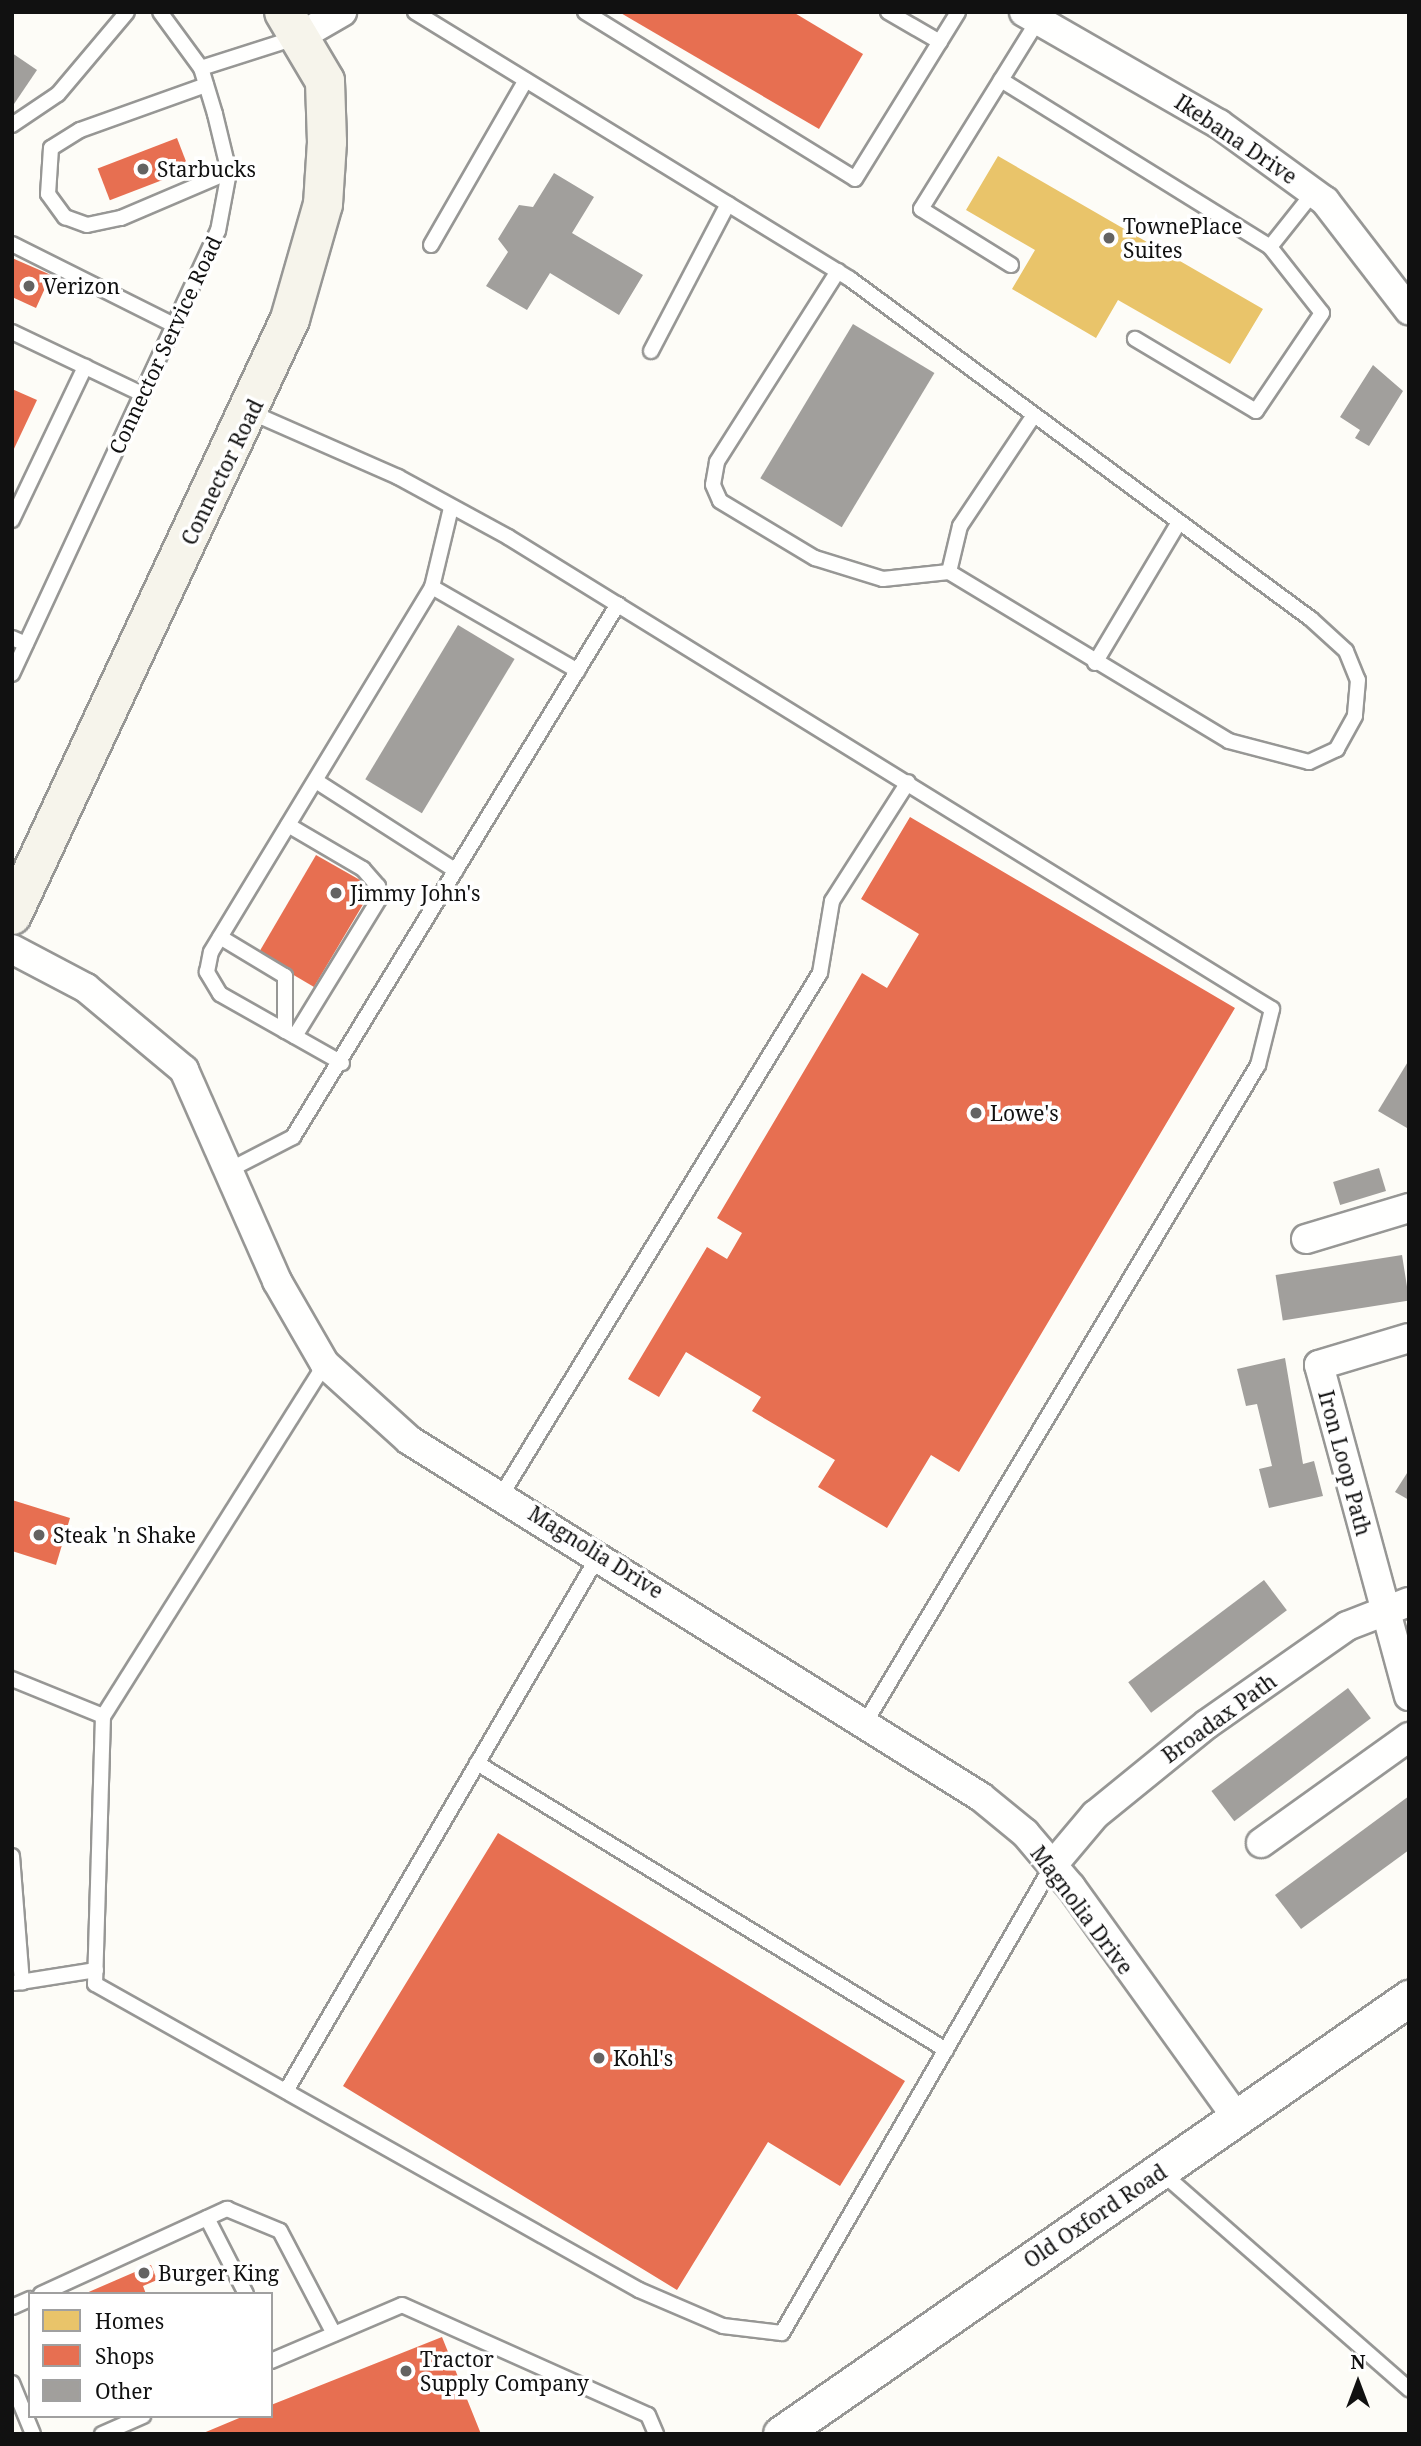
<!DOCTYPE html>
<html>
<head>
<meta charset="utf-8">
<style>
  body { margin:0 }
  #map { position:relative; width:1421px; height:2446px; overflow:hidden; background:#fdfcf7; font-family:"Noto Serif",serif }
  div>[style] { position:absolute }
  .homes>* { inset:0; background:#e9c46a }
  .shops>* { inset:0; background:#e76f51; transform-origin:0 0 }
  .building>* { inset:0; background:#a19f9c; transform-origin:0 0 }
  .roads { filter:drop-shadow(2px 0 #979795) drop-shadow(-2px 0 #979795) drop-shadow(0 2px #979795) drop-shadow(0 -2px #979795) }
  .service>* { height:14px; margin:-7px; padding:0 7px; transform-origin:7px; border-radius:7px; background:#fffffe }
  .minor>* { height:28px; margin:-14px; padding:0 14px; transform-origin:14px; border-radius:14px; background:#fffffe }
  .tertiary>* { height:35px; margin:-17.5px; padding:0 17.5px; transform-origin:17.5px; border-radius:17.5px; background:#fffffe }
  .secondary>* { height:38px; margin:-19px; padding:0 19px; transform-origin:19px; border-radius:19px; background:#f6f4eb }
  .dots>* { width:19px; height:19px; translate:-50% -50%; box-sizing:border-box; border:4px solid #fff; border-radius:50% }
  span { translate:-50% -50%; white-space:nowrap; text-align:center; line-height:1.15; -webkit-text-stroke:7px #fff; paint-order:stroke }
  .street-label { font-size:21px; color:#111 }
  .poi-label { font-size:21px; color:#111 }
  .left { translate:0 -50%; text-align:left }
  .frame { position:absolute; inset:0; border:14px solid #111; pointer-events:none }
  .legend { position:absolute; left:28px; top:2292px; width:245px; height:126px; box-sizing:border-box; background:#fff; border:2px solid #a0a0a0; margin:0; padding:9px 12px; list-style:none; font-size:21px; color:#111 }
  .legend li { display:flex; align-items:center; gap:14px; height:35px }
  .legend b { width:35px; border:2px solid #a0a0a0 }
  .north { position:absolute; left:1323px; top:2348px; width:70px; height:70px; -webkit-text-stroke:5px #fff; paint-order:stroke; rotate:0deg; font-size:19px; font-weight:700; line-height:28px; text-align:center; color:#111 }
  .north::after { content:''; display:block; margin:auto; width:24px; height:32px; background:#111; clip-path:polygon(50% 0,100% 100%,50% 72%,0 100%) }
</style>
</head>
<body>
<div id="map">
  <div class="homes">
    <i style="clip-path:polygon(998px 156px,1263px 309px,1230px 364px,1118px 300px,1096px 338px,1012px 289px,1035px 250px,966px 210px)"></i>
  </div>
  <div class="shops">
    <i style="clip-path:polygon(619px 12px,793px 12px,863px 54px,819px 129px)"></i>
    <i style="left:177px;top:138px;width:34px;height:85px;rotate:69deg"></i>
    <i style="clip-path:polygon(12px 258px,51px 275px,36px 308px,12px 297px)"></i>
    <i style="clip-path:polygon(12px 389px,37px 400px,12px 453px)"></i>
    <i style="clip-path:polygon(910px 817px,1235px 1008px,959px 1472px,931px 1455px,887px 1528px,818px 1487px,835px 1460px,752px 1411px,761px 1397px,686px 1352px,659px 1397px,628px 1379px,707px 1247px,727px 1259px,742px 1233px,717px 1218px,862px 973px,887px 988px,919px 934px,861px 899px)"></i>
    <i style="clip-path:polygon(316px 855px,360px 880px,365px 901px,314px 987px,258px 954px)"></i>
    <i style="clip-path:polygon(12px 1500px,70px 1518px,56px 1565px,12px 1551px)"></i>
    <i style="clip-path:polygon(498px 1833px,905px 2081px,840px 2186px,768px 2142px,677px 2290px,343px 2086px)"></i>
    <i style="clip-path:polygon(151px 2265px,157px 2280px,143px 2286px,146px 2294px,84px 2294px)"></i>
    <i style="clip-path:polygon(442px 2337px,481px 2434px,201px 2434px,244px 2416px,271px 2416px,271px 2405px)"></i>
  </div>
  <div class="building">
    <i style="clip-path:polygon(12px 53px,37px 70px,12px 107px)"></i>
    <i style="clip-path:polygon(554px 173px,594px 197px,572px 233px,643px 275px,619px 315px,550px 273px,527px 310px,486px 286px,508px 252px,498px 239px,519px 205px,533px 207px)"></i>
    <i style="left:853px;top:324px;width:95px;height:180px;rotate:31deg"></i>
    <i style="clip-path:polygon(1373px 365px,1403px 391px,1369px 446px,1355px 438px,1360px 430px,1340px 417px)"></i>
    <i style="left:458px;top:625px;width:66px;height:180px;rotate:31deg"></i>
    <i style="clip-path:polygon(1409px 1060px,1409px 1125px,1407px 1128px,1378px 1111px)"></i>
    <i style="left:1379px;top:1168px;width:24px;height:48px;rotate:73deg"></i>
    <i style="left:1402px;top:1255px;width:46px;height:128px;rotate:81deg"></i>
    <i style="clip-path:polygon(1285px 1358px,1303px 1464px,1314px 1461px,1323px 1496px,1269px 1508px,1259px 1469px,1272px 1466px,1257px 1404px,1246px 1406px,1237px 1369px)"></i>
    <i style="clip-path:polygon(1409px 1470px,1409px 1500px,1395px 1492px)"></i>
    <i style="left:1264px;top:1580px;width:38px;height:170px;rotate:53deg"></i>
    <i style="left:1348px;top:1688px;width:38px;height:171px;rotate:53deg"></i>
    <i style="clip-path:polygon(1409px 1796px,1409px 1850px,1301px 1929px,1275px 1895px)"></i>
  </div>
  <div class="roads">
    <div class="service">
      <i style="left:415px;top:12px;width:510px;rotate:31.54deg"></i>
      <i style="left:850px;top:279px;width:573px;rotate:36.41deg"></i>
      <i style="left:1311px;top:619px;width:47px;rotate:42.4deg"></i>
      <i style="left:1346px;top:651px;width:31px;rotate:68deg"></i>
      <i style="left:1358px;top:680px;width:36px;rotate:95deg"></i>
      <i style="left:1355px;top:716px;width:38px;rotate:119deg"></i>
      <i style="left:1337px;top:749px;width:31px;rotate:155deg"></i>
      <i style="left:1309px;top:762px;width:83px;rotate:-165.3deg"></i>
      <i style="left:1229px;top:741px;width:327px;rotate:-148.9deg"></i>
      <i style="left:949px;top:572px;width:47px;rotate:-76.6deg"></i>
      <i style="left:960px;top:526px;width:133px;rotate:-56.3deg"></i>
      <i style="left:585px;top:12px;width:317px;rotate:31.7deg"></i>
      <i style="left:855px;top:179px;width:196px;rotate:-58.3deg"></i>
      <i style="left:888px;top:12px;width:60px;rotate:30deg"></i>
      <i style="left:201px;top:68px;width:102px;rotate:-17.7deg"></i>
      <i style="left:1001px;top:80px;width:317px;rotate:31.8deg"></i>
      <i style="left:1270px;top:247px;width:84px;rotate:51.8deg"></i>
      <i style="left:1322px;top:313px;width:118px;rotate:124deg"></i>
      <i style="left:1256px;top:411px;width:141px;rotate:-149.2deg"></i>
      <i style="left:206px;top:85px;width:134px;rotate:160.3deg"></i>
      <i style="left:80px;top:130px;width:34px;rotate:148deg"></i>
      <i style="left:51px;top:148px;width:46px;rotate:93.7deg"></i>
      <i style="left:48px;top:194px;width:29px;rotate:54deg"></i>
      <i style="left:65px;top:217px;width:23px;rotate:20deg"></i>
      <i style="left:87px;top:225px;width:35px;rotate:-12deg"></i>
      <i style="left:121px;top:218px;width:117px;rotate:-23.1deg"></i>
      <i style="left:12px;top:125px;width:55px;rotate:-34deg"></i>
      <i style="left:58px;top:94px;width:107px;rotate:-49.9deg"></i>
      <i style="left:12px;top:244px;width:181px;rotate:26.6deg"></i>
      <i style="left:431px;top:245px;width:190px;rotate:-60.1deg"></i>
      <i style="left:1270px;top:247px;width:69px;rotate:-51.5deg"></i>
      <i style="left:1011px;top:265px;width:106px;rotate:-148.1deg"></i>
      <i style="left:921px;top:209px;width:222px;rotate:-58.2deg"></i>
      <i style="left:838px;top:271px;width:226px;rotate:122.4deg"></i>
      <i style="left:717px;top:462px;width:23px;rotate:100deg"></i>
      <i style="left:713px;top:485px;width:17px;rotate:66deg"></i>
      <i style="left:720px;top:501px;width:111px;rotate:31deg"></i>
      <i style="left:815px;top:558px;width:71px;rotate:17.2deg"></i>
      <i style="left:883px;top:579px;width:66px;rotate:-6.1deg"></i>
      <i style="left:12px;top:332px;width:144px;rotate:25.5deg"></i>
      <i style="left:651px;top:351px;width:166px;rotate:-62.4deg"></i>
      <i style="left:250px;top:412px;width:162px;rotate:23.7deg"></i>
      <i style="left:398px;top:477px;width:125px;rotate:28.6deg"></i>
      <i style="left:508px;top:537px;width:898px;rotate:31.71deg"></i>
      <i style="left:1272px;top:1009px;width:58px;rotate:104deg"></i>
      <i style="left:1258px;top:1065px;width:766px;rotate:120.85deg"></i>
      <i style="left:12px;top:520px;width:170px;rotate:-64.5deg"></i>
      <i style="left:432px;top:587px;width:168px;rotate:29.9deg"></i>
      <i style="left:12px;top:638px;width:15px;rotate:23deg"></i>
      <i style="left:1095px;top:663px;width:164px;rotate:-59.2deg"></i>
      <i style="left:12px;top:674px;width:489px;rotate:-65.1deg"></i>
      <i style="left:218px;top:231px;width:60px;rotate:-79.4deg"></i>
      <i style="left:229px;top:172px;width:60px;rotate:-103.6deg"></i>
      <i style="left:215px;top:114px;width:48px;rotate:-106.9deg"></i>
      <i style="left:201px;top:68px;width:69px;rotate:-126.2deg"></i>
      <i style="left:316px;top:781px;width:166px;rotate:32.7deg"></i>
      <i style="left:288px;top:825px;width:87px;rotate:30.4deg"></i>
      <i style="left:363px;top:869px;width:23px;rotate:49deg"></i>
      <i style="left:378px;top:886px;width:13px;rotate:86deg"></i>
      <i style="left:379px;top:899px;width:161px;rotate:121.5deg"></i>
      <i style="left:220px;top:937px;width:76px;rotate:31deg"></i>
      <i style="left:285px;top:976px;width:55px;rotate:90deg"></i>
      <i style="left:342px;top:1063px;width:140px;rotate:-150.5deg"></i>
      <i style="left:220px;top:994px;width:26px;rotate:-121deg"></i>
      <i style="left:207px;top:972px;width:20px;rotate:-79deg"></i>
      <i style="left:211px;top:952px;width:427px;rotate:-58.8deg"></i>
      <i style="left:432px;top:587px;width:81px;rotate:-76.5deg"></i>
      <i style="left:231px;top:1169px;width:70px;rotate:-27.3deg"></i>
      <i style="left:293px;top:1137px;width:624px;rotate:-58.63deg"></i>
      <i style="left:325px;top:1364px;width:416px;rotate:122.2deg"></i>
      <i style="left:103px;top:1716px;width:268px;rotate:91.7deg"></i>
      <i style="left:95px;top:1984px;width:624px;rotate:29.36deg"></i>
      <i style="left:639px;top:2290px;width:91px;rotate:23.2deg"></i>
      <i style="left:723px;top:2326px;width:59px;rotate:6.8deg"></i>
      <i style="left:782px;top:2333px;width:539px;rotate:-59.97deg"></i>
      <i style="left:502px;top:1494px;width:610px;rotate:-58.6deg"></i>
      <i style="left:820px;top:973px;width:73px;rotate:-80.5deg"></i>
      <i style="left:832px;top:901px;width:141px;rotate:-57.4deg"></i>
      <i style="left:12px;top:1679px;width:98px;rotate:22.1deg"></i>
      <i style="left:477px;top:1763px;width:550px;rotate:31.46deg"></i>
      <i style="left:12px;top:1856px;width:127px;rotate:85.5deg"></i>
      <i style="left:14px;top:1983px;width:83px;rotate:-9deg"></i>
      <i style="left:286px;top:2091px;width:621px;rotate:-59.72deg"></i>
      <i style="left:1161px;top:2172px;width:330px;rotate:41.2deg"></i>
      <i style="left:207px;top:2218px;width:85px;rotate:62.8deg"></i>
      <i style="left:41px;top:2294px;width:205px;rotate:-24.6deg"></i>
      <i style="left:227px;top:2209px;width:57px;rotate:22.5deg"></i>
      <i style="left:280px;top:2231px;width:116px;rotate:62.3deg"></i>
      <i style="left:12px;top:2307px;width:20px;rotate:-24deg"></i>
      <i style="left:271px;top:2361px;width:142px;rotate:-23.1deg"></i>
      <i style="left:402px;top:2305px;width:269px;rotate:24.1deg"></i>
      <i style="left:648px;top:2415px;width:21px;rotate:67deg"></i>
      <i style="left:12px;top:2383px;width:55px;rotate:67.6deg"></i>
      <i style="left:102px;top:2434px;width:45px;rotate:-23.7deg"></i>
    </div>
    <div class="minor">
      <i style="left:1024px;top:12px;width:225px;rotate:29.9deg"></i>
      <i style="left:1219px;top:124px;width:131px;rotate:36deg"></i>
      <i style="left:1325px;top:201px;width:138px;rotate:52.4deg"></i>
      <i style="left:299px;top:37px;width:50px;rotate:-30.2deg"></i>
      <i style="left:12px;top:949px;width:84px;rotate:27.8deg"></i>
      <i style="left:86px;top:988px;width:128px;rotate:39.9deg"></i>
      <i style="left:184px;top:1070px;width:231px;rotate:66.2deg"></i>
      <i style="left:277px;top:1281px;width:96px;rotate:60deg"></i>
      <i style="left:325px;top:1364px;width:113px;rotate:42.1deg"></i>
      <i style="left:409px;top:1440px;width:674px;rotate:31.97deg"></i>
      <i style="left:981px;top:1797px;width:57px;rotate:39.3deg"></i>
      <i style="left:1025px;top:1833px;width:71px;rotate:49.6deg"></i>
      <i style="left:1071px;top:1887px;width:284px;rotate:54.3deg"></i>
      <i style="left:1306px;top:1239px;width:108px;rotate:-16.8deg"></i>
      <i style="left:1409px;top:1338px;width:94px;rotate:163.3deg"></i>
      <i style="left:1319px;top:1365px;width:343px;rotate:74.8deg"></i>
      <i style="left:1261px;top:1843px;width:182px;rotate:-35.6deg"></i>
      <i style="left:1052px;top:1866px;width:67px;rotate:-49.9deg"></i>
      <i style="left:1095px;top:1815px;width:144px;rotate:-39.1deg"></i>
      <i style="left:1207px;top:1724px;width:171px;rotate:-35deg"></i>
      <i style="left:1347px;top:1626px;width:66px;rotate:-21.2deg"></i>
    </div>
    <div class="tertiary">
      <i style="left:781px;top:2434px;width:765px;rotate:-34.77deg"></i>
    </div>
    <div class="secondary">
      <i style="left:12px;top:915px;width:658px;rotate:-64.99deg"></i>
      <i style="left:290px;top:319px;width:120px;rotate:-74deg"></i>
      <i style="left:323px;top:204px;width:62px;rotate:-86.3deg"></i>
      <i style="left:327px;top:142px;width:61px;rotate:-91.9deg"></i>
      <i style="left:325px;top:81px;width:80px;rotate:-120.7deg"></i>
    </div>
  </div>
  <div class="dots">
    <i style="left:143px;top:169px;background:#646362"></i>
    <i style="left:1109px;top:238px;background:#646362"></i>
    <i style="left:29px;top:286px;background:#646362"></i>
    <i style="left:336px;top:893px;background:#646362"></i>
    <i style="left:976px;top:1113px;background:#646362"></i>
    <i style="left:39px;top:1535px;background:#646362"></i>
    <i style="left:599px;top:2058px;background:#646362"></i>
    <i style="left:144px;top:2273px;background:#646362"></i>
    <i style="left:406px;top:2371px;background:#646362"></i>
  </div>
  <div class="street-label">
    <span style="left:1236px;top:139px;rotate:34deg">Ikebana Drive</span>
    <span style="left:165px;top:345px;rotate:-65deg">Connector Service Road</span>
    <span style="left:222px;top:472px;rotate:-64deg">Connector Road</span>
    <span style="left:1345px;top:1463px;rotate:75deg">Iron Loop Path</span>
    <span style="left:596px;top:1552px;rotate:32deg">Magnolia Drive</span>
    <span style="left:1219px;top:1718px;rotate:-36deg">Broadax Path</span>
    <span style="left:1082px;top:1910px;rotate:53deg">Magnolia Drive</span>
    <span style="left:1095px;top:2216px;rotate:-34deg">Old Oxford Road</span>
  </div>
  <div class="poi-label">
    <span class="left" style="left:157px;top:169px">Starbucks</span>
    <span class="left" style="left:1123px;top:238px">TownePlace<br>Suites</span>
    <span class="left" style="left:43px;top:286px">Verizon</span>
    <span class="left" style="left:350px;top:893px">Jimmy John's</span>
    <span class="left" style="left:990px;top:1113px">Lowe's</span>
    <span class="left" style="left:53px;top:1535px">Steak 'n Shake</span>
    <span class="left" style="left:613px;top:2058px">Kohl's</span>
    <span class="left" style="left:158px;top:2273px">Burger King</span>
    <span class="left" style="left:420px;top:2371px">Tractor<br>Supply Company</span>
  </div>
  <div class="frame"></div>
  <ul class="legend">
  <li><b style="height:19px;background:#e9c46a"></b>Homes</li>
  <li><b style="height:19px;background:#e76f51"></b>Shops</li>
  <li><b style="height:19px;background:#a19f9c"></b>Other</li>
  </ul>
  <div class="north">N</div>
</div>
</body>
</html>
